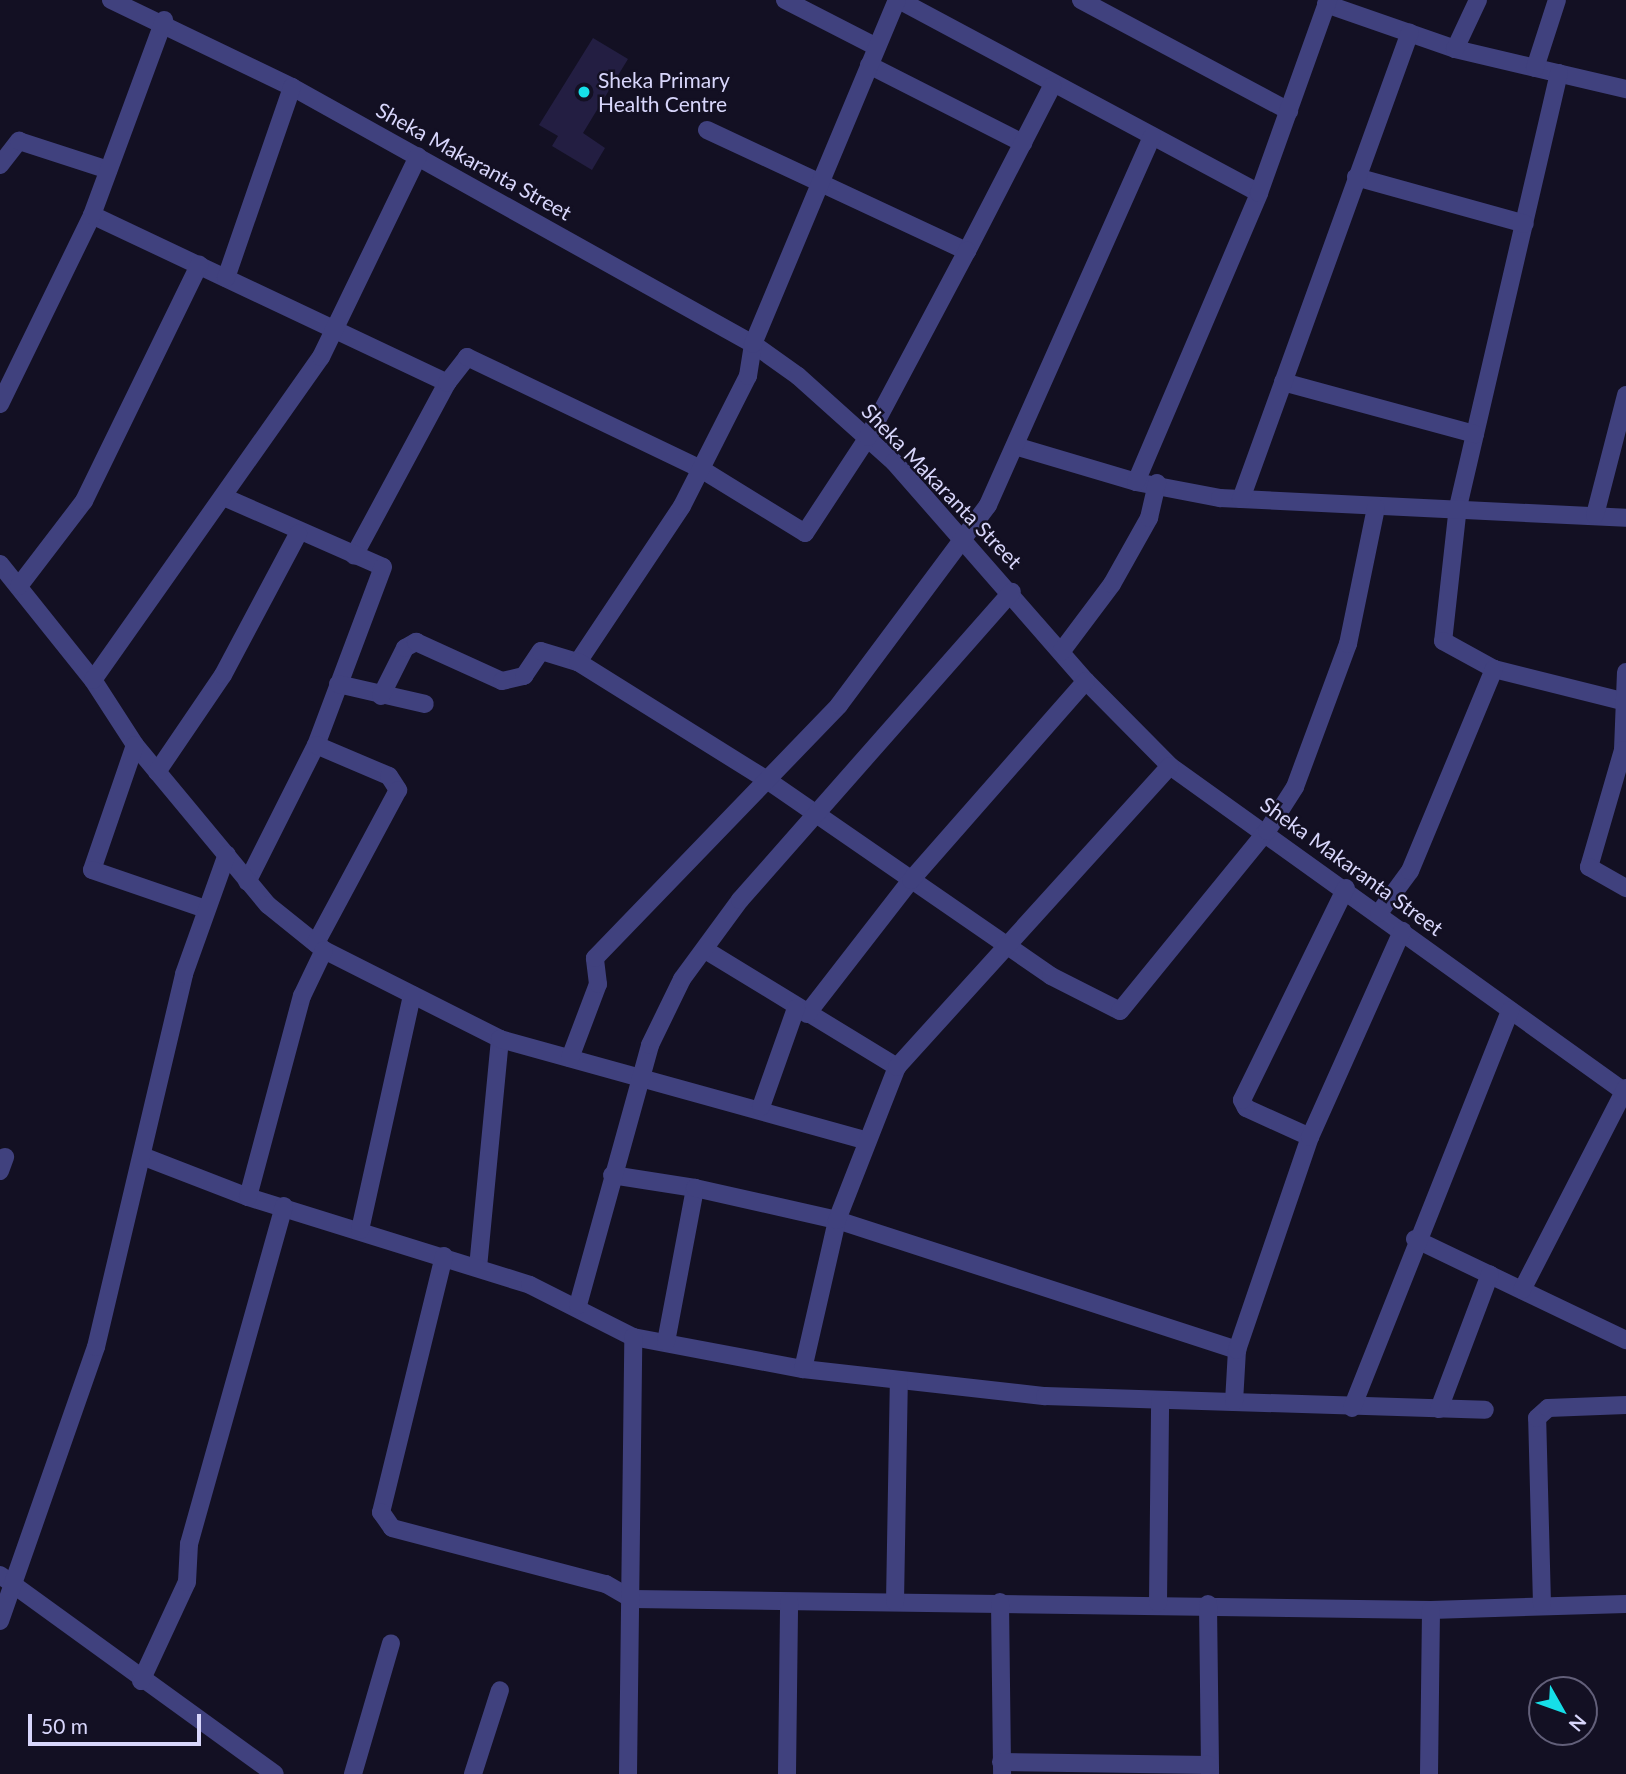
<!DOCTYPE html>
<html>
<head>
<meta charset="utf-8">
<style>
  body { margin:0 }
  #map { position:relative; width:1626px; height:1774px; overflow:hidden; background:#131023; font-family:Lato,sans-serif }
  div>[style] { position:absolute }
  .building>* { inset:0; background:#231e42 }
  .minor>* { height:18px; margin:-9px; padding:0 9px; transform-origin:9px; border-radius:9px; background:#40417e }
  .dots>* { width:19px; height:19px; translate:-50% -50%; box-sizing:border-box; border:4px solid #131023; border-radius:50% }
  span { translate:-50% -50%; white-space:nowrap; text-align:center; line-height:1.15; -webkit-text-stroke:5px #131023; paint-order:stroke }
  .poi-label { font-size:21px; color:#d8d6fb }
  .left { translate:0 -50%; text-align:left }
  .street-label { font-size:21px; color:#d8d6fb }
  .north { position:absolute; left:1528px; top:1676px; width:70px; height:70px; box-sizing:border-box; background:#131023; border:2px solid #625f79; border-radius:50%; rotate:130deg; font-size:19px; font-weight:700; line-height:28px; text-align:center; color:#d8d6fb }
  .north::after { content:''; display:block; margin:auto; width:24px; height:32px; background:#16dfe8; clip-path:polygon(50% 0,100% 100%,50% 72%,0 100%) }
  .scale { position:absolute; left:28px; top:1714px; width:173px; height:32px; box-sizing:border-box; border:4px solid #d8d6fb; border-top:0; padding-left:9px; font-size:21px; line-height:24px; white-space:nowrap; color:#d8d6fb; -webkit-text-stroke:5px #131023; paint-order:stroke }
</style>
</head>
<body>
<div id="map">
  <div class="building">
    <i style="clip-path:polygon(593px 38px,628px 59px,583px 133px,605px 148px,592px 170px,552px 146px,558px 136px,539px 125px)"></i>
  </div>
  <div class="minor">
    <i style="left:111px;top:0;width:201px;rotate:25.7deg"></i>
    <i style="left:292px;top:87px;width:528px;rotate:29.14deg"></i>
    <i style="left:753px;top:344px;width:55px;rotate:35.4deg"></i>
    <i style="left:798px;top:376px;width:129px;rotate:41.9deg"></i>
    <i style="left:894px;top:462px;width:291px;rotate:48.8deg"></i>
    <i style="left:1086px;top:681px;width:120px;rotate:45.3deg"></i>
    <i style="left:1170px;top:766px;width:561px;rotate:35.64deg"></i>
    <i style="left:785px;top:0;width:103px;rotate:27.1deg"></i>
    <i style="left:899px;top:0;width:408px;rotate:28.2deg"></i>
    <i style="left:1081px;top:0;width:236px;rotate:28.1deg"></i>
    <i style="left:1326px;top:4px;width:137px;rotate:19.2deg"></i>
    <i style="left:1455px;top:49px;width:176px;rotate:13.2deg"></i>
    <i style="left:1455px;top:49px;width:54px;rotate:-64.9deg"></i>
    <i style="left:869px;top:65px;width:173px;rotate:26.9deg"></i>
    <i style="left:1535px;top:68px;width:71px;rotate:-72.1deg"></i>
    <i style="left:1559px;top:73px;width:445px;rotate:103.1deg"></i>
    <i style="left:1458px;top:506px;width:136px;rotate:96.3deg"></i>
    <i style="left:1443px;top:641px;width:58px;rotate:28.8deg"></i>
    <i style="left:1494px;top:669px;width:132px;rotate:14deg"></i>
    <i style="left:707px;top:130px;width:287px;rotate:25deg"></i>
    <i style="left:967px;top:251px;width:186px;rotate:-62.7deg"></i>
    <i style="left:0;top:165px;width:31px;rotate:-52deg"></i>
    <i style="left:19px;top:141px;width:94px;rotate:18deg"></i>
    <i style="left:1356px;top:177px;width:175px;rotate:15.5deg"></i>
    <i style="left:92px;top:215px;width:393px;rotate:25.3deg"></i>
    <i style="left:447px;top:383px;width:196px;rotate:118.3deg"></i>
    <i style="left:226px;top:278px;width:202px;rotate:-70.9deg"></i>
    <i style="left:1283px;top:382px;width:199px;rotate:15.2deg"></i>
    <i style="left:447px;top:383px;width:33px;rotate:-52deg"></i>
    <i style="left:467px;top:357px;width:259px;rotate:25.6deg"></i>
    <i style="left:701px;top:469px;width:122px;rotate:31.6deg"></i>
    <i style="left:805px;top:533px;width:115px;rotate:-56.7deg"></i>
    <i style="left:868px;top:437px;width:211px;rotate:-62deg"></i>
    <i style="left:0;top:404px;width:210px;rotate:-64deg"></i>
    <i style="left:92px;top:215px;width:208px;rotate:-69.7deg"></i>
    <i style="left:1018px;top:447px;width:123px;rotate:16.5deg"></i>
    <i style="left:1136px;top:482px;width:86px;rotate:10.8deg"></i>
    <i style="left:1220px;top:498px;width:406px;rotate:2.8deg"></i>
    <i style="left:1136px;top:482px;width:314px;rotate:-66.9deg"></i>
    <i style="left:1259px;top:193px;width:205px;rotate:-70.3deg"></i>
    <i style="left:226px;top:498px;width:171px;rotate:23.7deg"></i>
    <i style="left:383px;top:567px;width:190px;rotate:110.6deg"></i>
    <i style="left:316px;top:745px;width:153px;rotate:116.7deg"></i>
    <i style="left:1241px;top:499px;width:496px;rotate:-70.1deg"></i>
    <i style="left:1595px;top:515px;width:124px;rotate:-75.5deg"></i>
    <i style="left:0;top:564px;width:149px;rotate:51.3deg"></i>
    <i style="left:93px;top:680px;width:77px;rotate:57.1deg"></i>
    <i style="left:135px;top:745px;width:208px;rotate:50.3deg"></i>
    <i style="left:268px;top:905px;width:72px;rotate:38.8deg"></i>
    <i style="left:324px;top:950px;width:197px;rotate:26.8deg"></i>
    <i style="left:500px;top:1039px;width:228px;rotate:95.5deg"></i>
    <i style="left:19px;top:586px;width:107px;rotate:-52.6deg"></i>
    <i style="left:84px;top:501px;width:263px;rotate:-64deg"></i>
    <i style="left:1061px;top:652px;width:85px;rotate:-53.1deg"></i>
    <i style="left:1112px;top:584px;width:76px;rotate:-60.7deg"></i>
    <i style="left:1149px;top:518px;width:36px;rotate:-77deg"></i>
    <i style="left:578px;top:662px;width:187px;rotate:-56.3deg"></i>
    <i style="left:682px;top:506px;width:146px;rotate:-63.1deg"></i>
    <i style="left:748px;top:376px;width:32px;rotate:-81deg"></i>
    <i style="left:753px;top:344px;width:373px;rotate:-67.3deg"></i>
    <i style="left:1626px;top:672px;width:78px;rotate:92.2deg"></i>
    <i style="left:1623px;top:750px;width:122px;rotate:106.2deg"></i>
    <i style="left:1589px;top:867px;width:43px;rotate:29.6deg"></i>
    <i style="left:93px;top:680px;width:395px;rotate:-54.8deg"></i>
    <i style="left:321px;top:357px;width:223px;rotate:-64.2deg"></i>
    <i style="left:338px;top:684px;width:89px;rotate:12.9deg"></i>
    <i style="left:381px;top:696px;width:54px;rotate:-63.4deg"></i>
    <i style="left:405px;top:648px;width:13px;rotate:-29deg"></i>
    <i style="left:416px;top:642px;width:94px;rotate:24.4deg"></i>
    <i style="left:502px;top:681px;width:23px;rotate:-13deg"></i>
    <i style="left:524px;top:676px;width:30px;rotate:-56deg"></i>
    <i style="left:541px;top:651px;width:39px;rotate:17deg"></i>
    <i style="left:578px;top:662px;width:223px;rotate:32deg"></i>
    <i style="left:767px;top:780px;width:345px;rotate:34.6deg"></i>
    <i style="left:1051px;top:976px;width:77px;rotate:26.9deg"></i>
    <i style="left:1120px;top:1011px;width:232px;rotate:-50.8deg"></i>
    <i style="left:1267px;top:831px;width:52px;rotate:-57.5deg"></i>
    <i style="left:1295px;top:787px;width:153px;rotate:-69.7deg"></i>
    <i style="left:1348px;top:644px;width:139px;rotate:-78.4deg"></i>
    <i style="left:135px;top:745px;width:132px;rotate:109deg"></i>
    <i style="left:92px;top:870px;width:120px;rotate:19deg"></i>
    <i style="left:316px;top:745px;width:79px;rotate:23deg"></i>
    <i style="left:389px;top:776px;width:17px;rotate:57deg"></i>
    <i style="left:398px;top:790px;width:174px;rotate:118.2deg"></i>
    <i style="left:157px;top:772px;width:117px;rotate:-55.8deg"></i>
    <i style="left:223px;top:675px;width:160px;rotate:-62deg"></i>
    <i style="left:1379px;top:913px;width:52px;rotate:-53.6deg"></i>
    <i style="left:1410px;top:871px;width:219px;rotate:-67.4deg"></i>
    <i style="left:707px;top:951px;width:223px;rotate:31.4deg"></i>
    <i style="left:807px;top:1014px;width:170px;rotate:-52.2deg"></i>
    <i style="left:911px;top:880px;width:265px;rotate:-48.7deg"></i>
    <i style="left:500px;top:1039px;width:378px;rotate:15.5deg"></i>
    <i style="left:570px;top:1058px;width:79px;rotate:-69.3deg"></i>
    <i style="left:598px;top:984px;width:26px;rotate:-97deg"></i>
    <i style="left:595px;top:958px;width:351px;rotate:-46deg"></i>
    <i style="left:839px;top:705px;width:249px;rotate:-53.3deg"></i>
    <i style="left:988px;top:505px;width:403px;rotate:-66deg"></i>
    <i style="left:761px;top:1107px;width:105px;rotate:-70.5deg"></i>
    <i style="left:1310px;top:1137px;width:70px;rotate:-155.6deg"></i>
    <i style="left:1246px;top:1108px;width:9px;rotate:-117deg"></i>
    <i style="left:1242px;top:1100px;width:236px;rotate:-63.9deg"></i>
    <i style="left:142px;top:1156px;width:114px;rotate:21.1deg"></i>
    <i style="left:248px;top:1197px;width:295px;rotate:17.3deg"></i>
    <i style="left:530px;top:1285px;width:115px;rotate:26.8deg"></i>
    <i style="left:633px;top:1337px;width:173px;rotate:10.7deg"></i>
    <i style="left:803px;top:1369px;width:244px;rotate:6.4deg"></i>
    <i style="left:1045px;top:1396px;width:440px;rotate:1.8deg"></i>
    <i style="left:0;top:1171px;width:15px;rotate:-70deg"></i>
    <i style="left:612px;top:1175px;width:84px;rotate:8.9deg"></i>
    <i style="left:248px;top:1197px;width:208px;rotate:-75deg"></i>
    <i style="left:302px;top:996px;width:51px;rotate:-64.4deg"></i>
    <i style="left:360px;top:1230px;width:241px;rotate:-77.5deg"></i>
    <i style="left:1415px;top:1239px;width:234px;rotate:25.6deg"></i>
    <i style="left:444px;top:1256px;width:264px;rotate:103.8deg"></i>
    <i style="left:381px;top:1512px;width:19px;rotate:55deg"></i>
    <i style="left:392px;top:1528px;width:221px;rotate:14.7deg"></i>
    <i style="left:606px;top:1584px;width:30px;rotate:30deg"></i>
    <i style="left:632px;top:1599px;width:799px;rotate:0.79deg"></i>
    <i style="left:1431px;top:1610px;width:195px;rotate:-1.8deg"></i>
    <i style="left:1522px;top:1290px;width:227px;rotate:-62.8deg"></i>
    <i style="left:578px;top:1305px;width:270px;rotate:-74.5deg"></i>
    <i style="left:650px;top:1045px;width:73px;rotate:-64.1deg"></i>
    <i style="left:682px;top:979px;width:98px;rotate:-53.7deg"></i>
    <i style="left:740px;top:900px;width:411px;rotate:-48.6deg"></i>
    <i style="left:666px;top:1342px;width:157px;rotate:-79.3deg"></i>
    <i style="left:695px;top:1188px;width:146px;rotate:12.7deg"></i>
    <i style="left:837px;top:1220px;width:421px;rotate:18deg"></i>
    <i style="left:1237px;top:1350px;width:52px;rotate:93.3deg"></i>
    <i style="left:1237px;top:1350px;width:225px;rotate:-71.1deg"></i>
    <i style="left:1310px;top:1137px;width:226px;rotate:-65.9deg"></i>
    <i style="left:803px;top:1369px;width:153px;rotate:-77.1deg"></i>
    <i style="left:837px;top:1220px;width:164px;rotate:-68.6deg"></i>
    <i style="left:897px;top:1067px;width:406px;rotate:-47.8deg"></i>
    <i style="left:1352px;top:1408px;width:428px;rotate:-68.3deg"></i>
    <i style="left:1439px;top:1409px;width:144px;rotate:-69.3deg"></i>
    <i style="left:0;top:1575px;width:339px;rotate:35.9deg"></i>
    <i style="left:895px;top:1602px;width:221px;rotate:-89deg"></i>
    <i style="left:1000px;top:1602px;width:172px;rotate:89.3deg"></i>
    <i style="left:1158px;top:1603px;width:203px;rotate:-89.4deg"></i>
    <i style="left:1208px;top:1604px;width:170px;rotate:89.3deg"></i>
    <i style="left:1542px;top:1604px;width:186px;rotate:-91.5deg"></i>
    <i style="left:1537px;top:1418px;width:15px;rotate:-42deg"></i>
    <i style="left:1548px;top:1408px;width:78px;rotate:-2.2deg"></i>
    <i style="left:0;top:1621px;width:290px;rotate:-70.7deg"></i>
    <i style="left:96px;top:1347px;width:383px;rotate:-76.7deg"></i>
    <i style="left:184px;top:974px;width:127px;rotate:-70.3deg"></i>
    <i style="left:141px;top:1681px;width:109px;rotate:-65.1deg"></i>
    <i style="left:187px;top:1582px;width:38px;rotate:-87deg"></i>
    <i style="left:189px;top:1544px;width:351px;rotate:-74.3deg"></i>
    <i style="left:1001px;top:1762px;width:208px;rotate:0.8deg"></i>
    <i style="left:353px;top:1774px;width:136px;rotate:-73.8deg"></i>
    <i style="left:473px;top:1774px;width:88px;rotate:-72.2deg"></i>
    <i style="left:628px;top:1774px;width:437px;rotate:-89.3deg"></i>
    <i style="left:787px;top:1774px;width:172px;rotate:-89.3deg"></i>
    <i style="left:1429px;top:1774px;width:164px;rotate:-89.3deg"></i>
  </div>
  <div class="dots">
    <i style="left:584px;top:92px;background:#16dfe8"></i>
  </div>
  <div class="poi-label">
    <span class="left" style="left:598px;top:92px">Sheka Primary<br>Health Centre</span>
  </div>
  <div class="street-label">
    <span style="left:474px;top:161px;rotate:29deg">Sheka Makaranta Street</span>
    <span style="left:942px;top:486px;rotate:46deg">Sheka Makaranta Street</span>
    <span style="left:1352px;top:866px;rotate:36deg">Sheka Makaranta Street</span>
  </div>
  <div class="north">N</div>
  <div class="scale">50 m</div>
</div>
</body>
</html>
